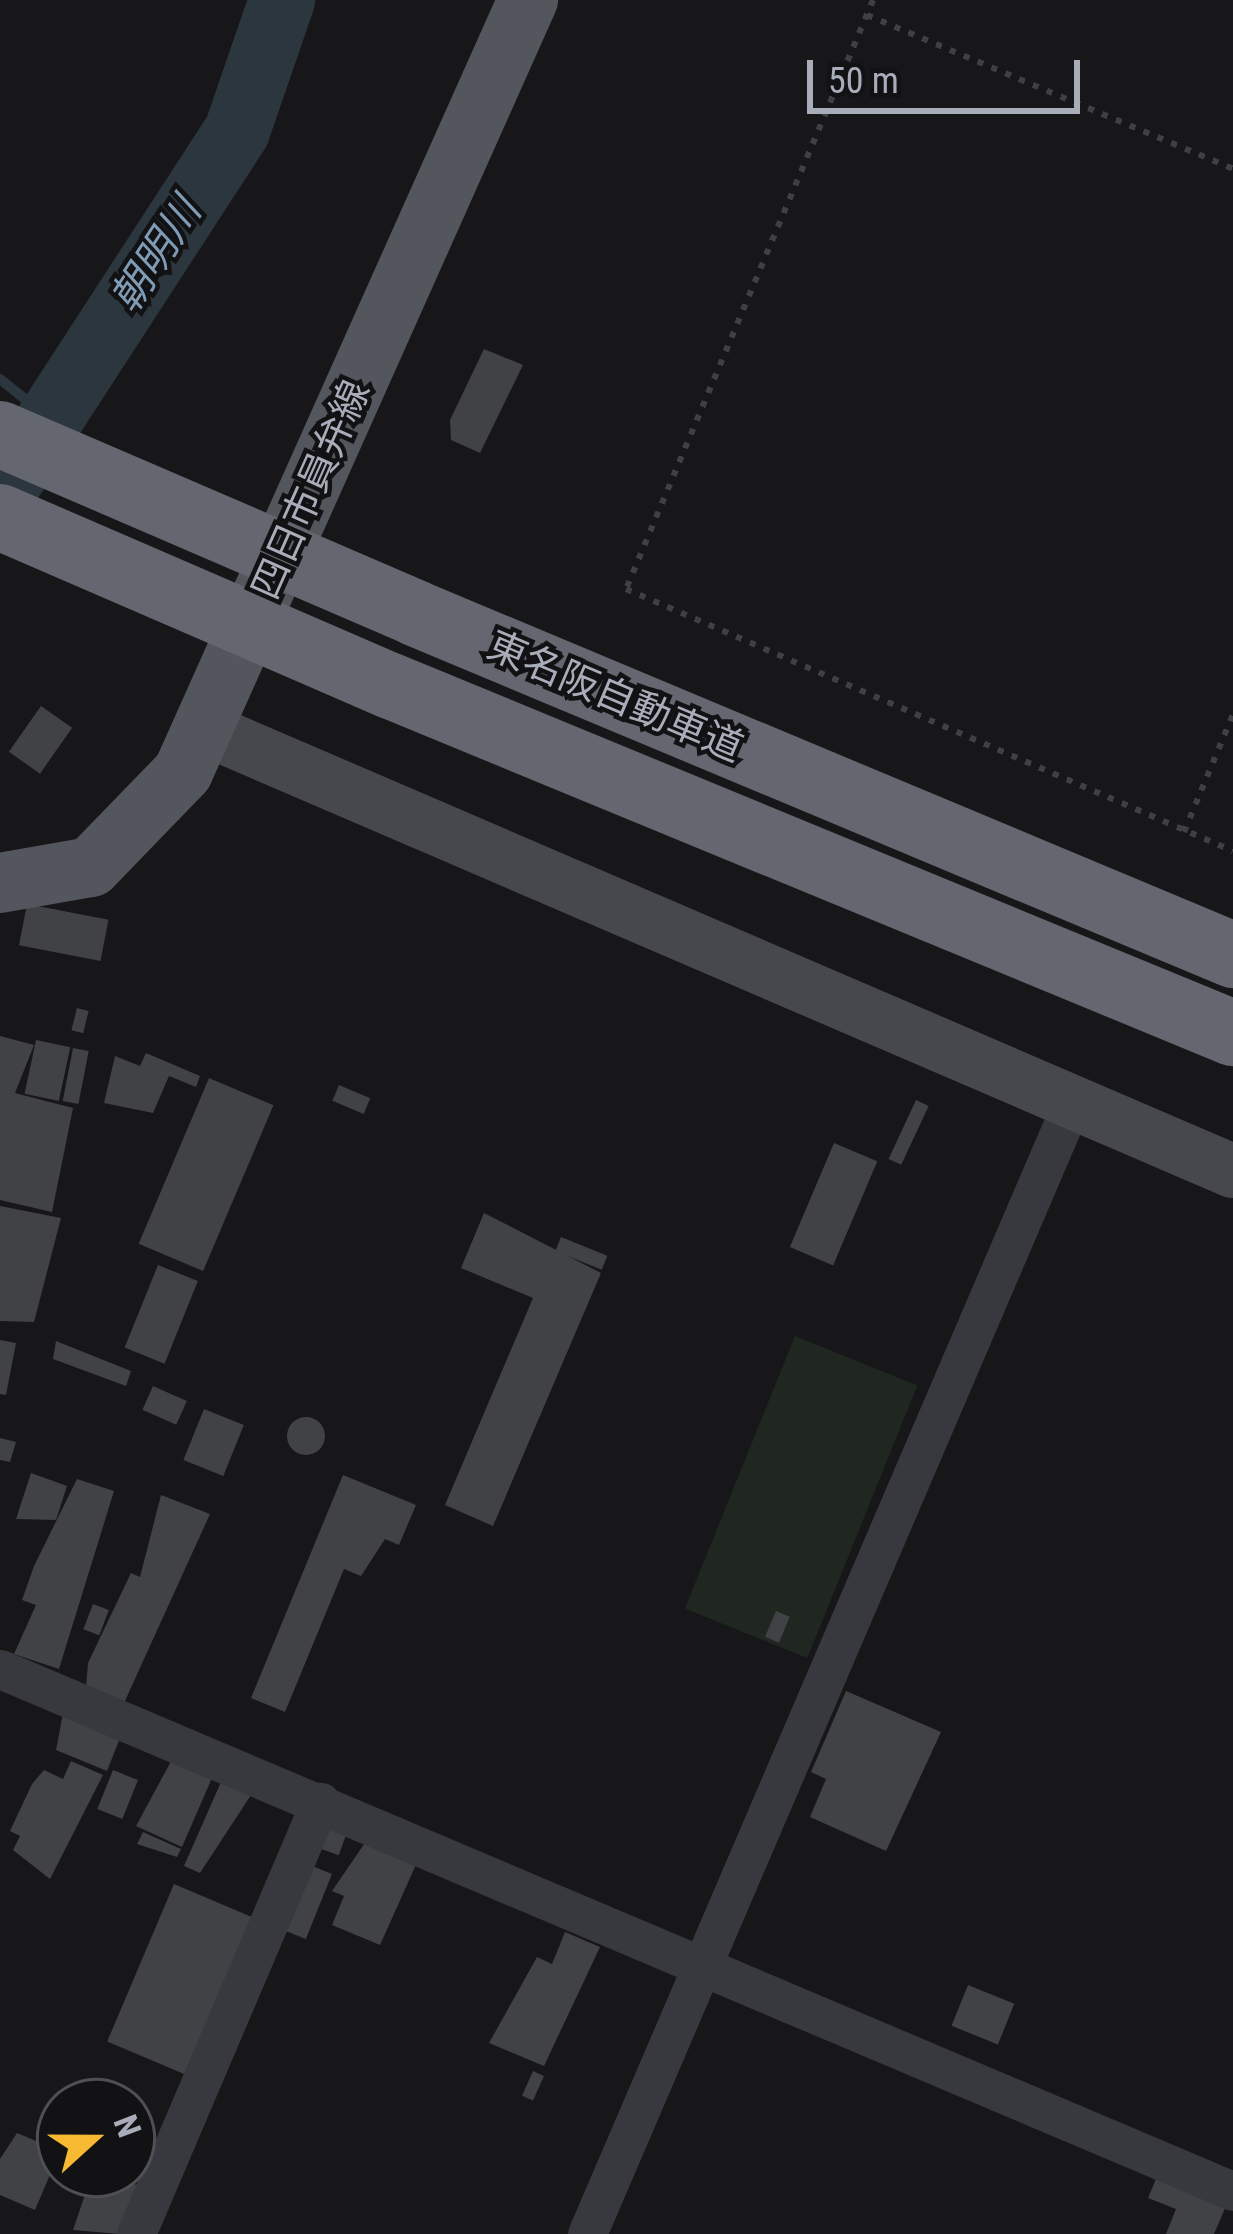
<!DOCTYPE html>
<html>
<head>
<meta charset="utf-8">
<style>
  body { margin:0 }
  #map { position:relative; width:1233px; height:2234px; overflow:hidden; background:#171719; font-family:"Roboto Condensed","Noto Sans JP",sans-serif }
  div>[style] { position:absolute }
  .green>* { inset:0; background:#1f2720; transform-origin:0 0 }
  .stream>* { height:10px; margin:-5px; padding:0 5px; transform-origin:5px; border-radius:5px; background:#2c363e }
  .river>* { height:66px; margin:-33px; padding:0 33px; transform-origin:33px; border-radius:33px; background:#2c363e }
  .building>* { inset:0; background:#414246; transform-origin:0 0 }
  .round { border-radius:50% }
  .path>* { height:6px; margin-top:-3px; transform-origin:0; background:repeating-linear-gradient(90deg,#3e4045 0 6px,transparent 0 15px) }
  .street>* { height:39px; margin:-19.5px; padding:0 19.5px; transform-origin:19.5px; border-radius:19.5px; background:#38393e }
  .secondary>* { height:54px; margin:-27px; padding:0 27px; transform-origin:27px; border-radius:27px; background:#46484e }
  .primary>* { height:60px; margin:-30px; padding:0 30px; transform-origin:30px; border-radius:30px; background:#54565d }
  .highway>* { height:66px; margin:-33px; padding:0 33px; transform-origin:33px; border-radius:33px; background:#64676f }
  .highway-bridge>* { height:66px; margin:-33px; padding:0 33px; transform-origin:33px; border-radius:33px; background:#64676f }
  span { translate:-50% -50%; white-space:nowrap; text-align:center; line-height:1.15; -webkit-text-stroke:9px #121214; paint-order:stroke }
  .street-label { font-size:39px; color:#a9adb9 }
  .water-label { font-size:42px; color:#7f9bb5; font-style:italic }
  .north { position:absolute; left:36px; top:2078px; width:120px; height:120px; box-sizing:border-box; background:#121214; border:3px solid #4e5056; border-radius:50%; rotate:69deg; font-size:33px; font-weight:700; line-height:48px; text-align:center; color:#a9adb9 }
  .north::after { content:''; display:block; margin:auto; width:42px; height:54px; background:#f6b931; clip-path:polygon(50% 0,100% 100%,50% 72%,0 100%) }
  .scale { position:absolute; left:807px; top:60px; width:273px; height:54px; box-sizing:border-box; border:6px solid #a9adb9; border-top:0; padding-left:15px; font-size:36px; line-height:42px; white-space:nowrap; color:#a9adb9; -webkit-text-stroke:9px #121214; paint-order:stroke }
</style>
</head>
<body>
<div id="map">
  <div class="green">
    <i style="left:795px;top:1336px;width:132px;height:294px;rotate:22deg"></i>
  </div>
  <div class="stream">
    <i style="left:0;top:379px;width:64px;rotate:38.7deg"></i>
  </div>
  <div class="river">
    <i style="left:0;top:496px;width:435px;rotate:-57deg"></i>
    <i style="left:237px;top:131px;width:139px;rotate:-71deg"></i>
  </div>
  <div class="building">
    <i style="clip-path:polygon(484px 349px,523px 365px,480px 453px,451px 440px,450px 420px)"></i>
    <i style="left:41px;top:706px;width:38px;height:56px;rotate:35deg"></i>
    <i style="left:27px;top:904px;width:83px;height:42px;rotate:11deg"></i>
    <i style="left:77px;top:1008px;width:12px;height:23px;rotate:14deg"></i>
    <i style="clip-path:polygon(0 1036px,34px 1045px,15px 1093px,73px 1108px,52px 1212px,0 1200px)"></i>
    <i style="left:36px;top:1040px;width:35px;height:55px;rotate:12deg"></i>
    <i style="left:73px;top:1048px;width:16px;height:54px;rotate:11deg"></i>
    <i style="clip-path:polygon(146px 1053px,200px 1076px,196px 1087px,169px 1076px,153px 1113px,104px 1103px,115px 1056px,140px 1066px)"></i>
    <i style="left:209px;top:1078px;width:70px;height:180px;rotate:23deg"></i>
    <i style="left:339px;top:1085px;width:34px;height:17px;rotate:23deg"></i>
    <i style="left:916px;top:1100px;width:14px;height:65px;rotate:25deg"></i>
    <i style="left:834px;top:1143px;width:47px;height:113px;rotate:23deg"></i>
    <i style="clip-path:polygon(0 1206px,61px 1218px,34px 1322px,0 1321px)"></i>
    <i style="clip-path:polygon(484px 1213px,601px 1273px,493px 1526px,445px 1505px,533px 1298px,461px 1268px)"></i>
    <i style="left:561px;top:1237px;width:50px;height:15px;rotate:22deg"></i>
    <i style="left:158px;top:1265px;width:43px;height:89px;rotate:22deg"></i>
    <i style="clip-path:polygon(0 1340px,16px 1343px,6px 1395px,0 1394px)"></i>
    <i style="clip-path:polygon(56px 1341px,131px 1371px,126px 1386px,53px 1359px)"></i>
    <i style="left:153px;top:1386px;width:37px;height:26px;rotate:24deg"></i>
    <i style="left:204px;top:1409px;width:43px;height:55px;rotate:22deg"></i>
    <i class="round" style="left:287px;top:1417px;width:38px;height:38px"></i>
    <i style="clip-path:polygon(0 1438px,16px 1442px,10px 1462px,0 1460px)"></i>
    <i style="clip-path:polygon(31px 1473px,67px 1486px,56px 1520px,16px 1519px)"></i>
    <i style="clip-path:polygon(343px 1475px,416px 1505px,399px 1545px,385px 1539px,361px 1576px,344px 1569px,285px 1712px,251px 1698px)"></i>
    <i style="clip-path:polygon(77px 1479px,114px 1491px,59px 1669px,14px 1654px,36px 1605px,22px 1600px,34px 1566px)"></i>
    <i style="clip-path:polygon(161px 1495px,210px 1514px,124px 1703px,86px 1687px,88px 1663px,131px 1573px,140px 1577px)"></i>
    <i style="left:93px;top:1604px;width:17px;height:27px;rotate:21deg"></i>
    <i style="left:776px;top:1611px;width:15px;height:28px;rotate:23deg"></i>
    <i style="clip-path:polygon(846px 1691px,941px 1732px,886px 1851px,810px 1817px,826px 1779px,811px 1772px)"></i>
    <i style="clip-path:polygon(64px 1708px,122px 1733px,107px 1771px,56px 1750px)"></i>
    <i style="clip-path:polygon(175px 1754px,215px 1771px,182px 1847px,136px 1826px)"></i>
    <i style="clip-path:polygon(71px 1761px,103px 1775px,50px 1879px,13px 1850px,20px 1836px,10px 1831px,32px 1784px,44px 1770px,63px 1779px)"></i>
    <i style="left:113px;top:1770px;width:27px;height:42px;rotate:22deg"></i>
    <i style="clip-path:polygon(221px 1782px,251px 1795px,200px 1873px,184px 1866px)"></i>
    <i style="left:326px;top:1823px;width:23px;height:26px;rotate:20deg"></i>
    <i style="clip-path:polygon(143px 1832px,181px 1849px,177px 1857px,137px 1844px)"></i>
    <i style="clip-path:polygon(369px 1837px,419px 1858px,380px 1945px,332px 1925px,344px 1896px,332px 1891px)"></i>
    <i style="left:307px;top:1864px;width:27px;height:70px;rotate:22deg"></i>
    <i style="left:174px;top:1884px;width:90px;height:171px;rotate:23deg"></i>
    <i style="clip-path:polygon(565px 1932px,600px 1947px,544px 2066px,489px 2043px,537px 1957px,552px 1964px)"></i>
    <i style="left:968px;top:1985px;width:50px;height:44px;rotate:22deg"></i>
    <i style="left:533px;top:2071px;width:12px;height:27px;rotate:24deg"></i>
    <i style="clip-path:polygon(17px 2133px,60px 2151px,35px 2210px,0 2195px,0 2159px)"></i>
    <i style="clip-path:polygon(92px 2174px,138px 2185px,120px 2234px,73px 2230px)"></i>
    <i style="clip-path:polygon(1156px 2179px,1227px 2204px,1214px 2234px,1166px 2234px,1176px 2209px,1148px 2198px)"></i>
  </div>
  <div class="path">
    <i style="left:873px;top:0;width:639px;rotate:112.75deg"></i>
    <i style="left:626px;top:589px;width:661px;rotate:23.35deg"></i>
    <i style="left:867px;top:15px;width:397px;rotate:22.8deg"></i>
    <i style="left:1184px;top:832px;width:128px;rotate:-67.4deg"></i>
  </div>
  <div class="street">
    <i style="left:0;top:1669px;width:1339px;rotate:22.95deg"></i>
    <i style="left:136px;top:2234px;width:470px;rotate:-66.9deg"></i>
    <i style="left:587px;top:2234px;width:1231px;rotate:-66.79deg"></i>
  </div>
  <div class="secondary">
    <i style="left:205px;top:729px;width:1119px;rotate:23.27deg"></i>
  </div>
  <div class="primary">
    <i style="left:0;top:883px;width:92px;rotate:-10deg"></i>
    <i style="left:91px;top:867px;width:132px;rotate:-45.9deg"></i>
    <i style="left:183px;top:772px;width:846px;rotate:-65.92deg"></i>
  </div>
  <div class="highway">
    <i style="left:415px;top:613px;width:887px;rotate:22.69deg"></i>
    <i style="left:391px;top:686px;width:911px;rotate:22.4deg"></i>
  </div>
  <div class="highway-bridge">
    <i style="left:0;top:434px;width:452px;rotate:23.3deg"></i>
    <i style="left:0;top:517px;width:426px;rotate:23.4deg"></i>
  </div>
  <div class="street-label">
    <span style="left:311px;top:490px;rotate:-66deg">四日市員弁線</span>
    <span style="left:615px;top:697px;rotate:23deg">東名阪自動車道</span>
  </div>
  <div class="water-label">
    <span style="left:156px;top:255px;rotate:-57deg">朝明川</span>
  </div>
  <div class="north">N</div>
  <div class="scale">50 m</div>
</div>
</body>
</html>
